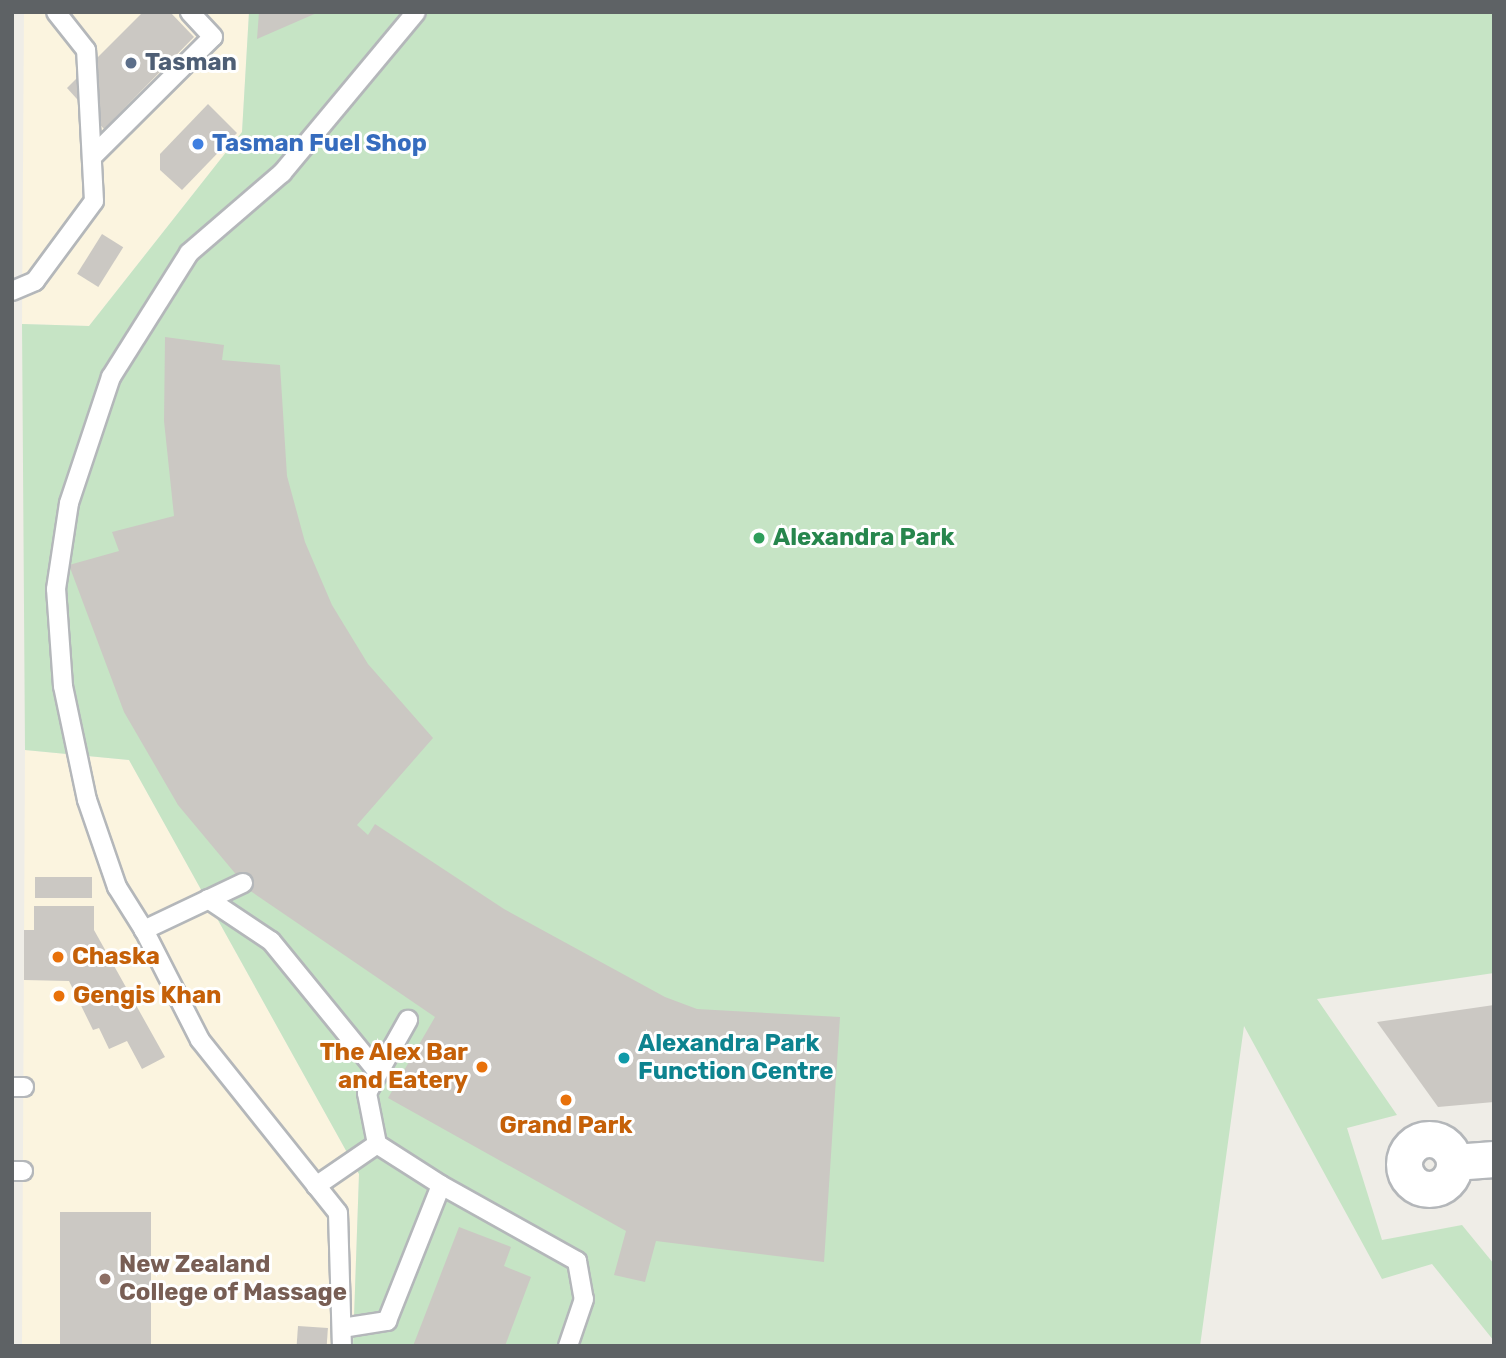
<!DOCTYPE html>
<html>
<head>
<meta charset="utf-8">
<style>
  body { margin:0 }
  #map { position:relative; width:1506px; height:1358px; overflow:hidden; background:#efede7; font-family:Rubik,sans-serif }
  div>[style] { position:absolute }
  .commercial>* { inset:0; background:#fbf4df }
  .green>* { inset:0; background:#c6e4c5 }
  .building>* { inset:0; background:#cbc8c3; transform-origin:0 0 }
  .roads { filter:drop-shadow(2px 0 #b4b7ba) drop-shadow(-2px 0 #b4b7ba) drop-shadow(0 2px #b4b7ba) drop-shadow(0 -2px #b4b7ba) }
  .service>* { height:18px; margin:-9px; padding:0 9px; transform-origin:9px; border-radius:9px; background:#fff }
  .minor>* { height:35px; margin:-17.5px; padding:0 17.5px; transform-origin:17.5px; border-radius:17.5px; background:#fff }
  .minor>.ring { margin:-17.5px; padding:0; box-sizing:content-box; background:none; border:35px solid #fff; border-radius:50% }
  .dots>* { width:19px; height:19px; translate:-50% -50%; box-sizing:border-box; border:4px solid #fff; border-radius:50% }
  span { translate:-50% -50%; white-space:nowrap; text-align:center; line-height:1.15; -webkit-text-stroke:6px #fff; paint-order:stroke }
  .service-label { font-size:24px; color:#4e5e75; font-weight:700 }
  .left { translate:0 -50%; text-align:left }
  .shop-label { font-size:24px; color:#366cbe; font-weight:700 }
  .leisure-label { font-size:24px; color:#27864d; font-weight:700 }
  .food-label { font-size:24px; color:#c56008; font-weight:700 }
  .right { translate:-100% -50%; text-align:right }
  .culture-label { font-size:24px; color:#0d838f; font-weight:700 }
  .education-label { font-size:24px; color:#785e54; font-weight:700 }
  .frame { position:absolute; inset:0; border:14px solid #5e6265; pointer-events:none }
</style>
</head>
<body>
<div id="map">
  <div class="commercial">
    <i style="clip-path:polygon(24px 12px,249px 12px,242px 132px,89px 326px,22px 324px)"></i>
    <i style="clip-path:polygon(25px 750px,129px 760px,359px 1174px,353px 1346px,22px 1346px)"></i>
  </div>
  <div class="green">
    <i style="clip-path:polygon(249px 12px,1494px 12px,1494px 973px,1317px 999px,1397px 1115px,1347px 1128px,1382px 1240px,1462px 1225px,1494px 1264px,1494px 1341px,1432px 1264px,1382px 1279px,1244px 1026px,1200px 1346px,353px 1346px,359px 1174px,129px 760px,25px 750px,22px 324px,89px 326px,242px 132px)"></i>
  </div>
  <div class="building">
    <i style="clip-path:polygon(143px 12px,170px 12px,194px 37px,104px 129px,67px 88px)"></i>
    <i style="clip-path:polygon(259px 12px,319px 12px,257px 39px)"></i>
    <i style="clip-path:polygon(208px 104px,237px 133px,182px 190px,160px 170px,160px 154px)"></i>
    <i style="left:102px;top:234px;width:25px;height:47px;rotate:32deg"></i>
    <i style="clip-path:polygon(165px 337px,224px 345px,222px 360px,280px 365px,287px 476px,305px 542px,332px 605px,368px 664px,433px 738px,357px 825px,368px 835px,375px 824px,504px 909px,665px 997px,697px 1009px,840px 1017px,824px 1262px,656px 1241px,645px 1282px,614px 1275px,626px 1231px,388px 1098px,435px 1017px,249px 890px,178px 805px,124px 712px,69px 565px,119px 551px,112px 532px,174px 516px,164px 421px)"></i>
    <i style="left:35px;top:877px;width:57px;height:21px"></i>
    <i style="clip-path:polygon(34px 906px,94px 906px,94px 930px,165px 1057px,142px 1069px,127px 1041px,109px 1049px,99px 1028px,93px 1030px,69px 981px,24px 980px,24px 930px,34px 930px)"></i>
    <i style="clip-path:polygon(1494px 1005px,1494px 1102px,1438px 1107px,1377px 1022px)"></i>
    <i style="left:60px;top:1212px;width:91px;height:134px"></i>
    <i style="clip-path:polygon(459px 1227px,511px 1247px,504px 1266px,531px 1277px,505px 1346px,413px 1346px)"></i>
    <i style="left:298px;top:1326px;width:30px;height:20px;rotate:4deg"></i>
  </div>
  <div class="roads">
    <div class="service">
      <i style="left:92px;top:157px;width:170px;rotate:-44.8deg"></i>
      <i style="left:213px;top:37px;width:34px;rotate:-133deg"></i>
      <i style="left:12px;top:291px;width:25px;rotate:-23deg"></i>
      <i style="left:35px;top:281px;width:99px;rotate:-53.6deg"></i>
      <i style="left:94px;top:201px;width:151px;rotate:-93deg"></i>
      <i style="left:86px;top:50px;width:48px;rotate:-128.3deg"></i>
      <i style="left:243px;top:883px;width:110px;rotate:154.6deg"></i>
      <i style="left:144px;top:930px;width:51px;rotate:-122.1deg"></i>
      <i style="left:117px;top:887px;width:92px;rotate:-109deg"></i>
      <i style="left:87px;top:800px;width:116px;rotate:-101.9deg"></i>
      <i style="left:63px;top:686px;width:97px;rotate:-94.1deg"></i>
      <i style="left:56px;top:589px;width:87px;rotate:-81.4deg"></i>
      <i style="left:69px;top:503px;width:133px;rotate:-71.6deg"></i>
      <i style="left:111px;top:377px;width:146px;rotate:-57.8deg"></i>
      <i style="left:189px;top:253px;width:123px;rotate:-40.7deg"></i>
      <i style="left:282px;top:173px;width:209px;rotate:-50.2deg"></i>
      <i style="left:208px;top:899px;width:76px;rotate:33.7deg"></i>
      <i style="left:271px;top:941px;width:169px;rotate:50.8deg"></i>
      <i style="left:144px;top:930px;width:123px;rotate:63deg"></i>
      <i style="left:200px;top:1040px;width:221px;rotate:51.4deg"></i>
      <i style="left:338px;top:1213px;width:133px;rotate:88.3deg"></i>
      <i style="left:12px;top:1087px;width:12px"></i>
      <i style="left:12px;top:1171px;width:11px"></i>
      <i style="left:441px;top:1185px;width:156px;rotate:29.2deg"></i>
      <i style="left:577px;top:1261px;width:39px;rotate:80deg"></i>
      <i style="left:584px;top:1299px;width:50px;rotate:108.8deg"></i>
      <i style="left:316px;top:1186px;width:74px;rotate:-34.5deg"></i>
      <i style="left:377px;top:1144px;width:52px;rotate:-101.1deg"></i>
      <i style="left:367px;top:1093px;width:84px;rotate:-60.7deg"></i>
      <i style="left:342px;top:1328px;width:46px;rotate:-8.8deg"></i>
      <i style="left:387px;top:1321px;width:146px;rotate:-68.3deg"></i>
      <i style="left:441px;top:1185px;width:76px;rotate:-147.4deg"></i>
    </div>
    <div class="minor">
      <i class="ring" style="left:1404px;top:1139px;width:15px;height:15px"></i>
      <i style="left:1454px;top:1162px;width:40px;rotate:-4.3deg"></i>
    </div>
  </div>
  <div class="dots">
    <i style="left:131px;top:63px;background:#5c6f8a"></i>
    <i style="left:198px;top:144px;background:#3f7fe0"></i>
    <i style="left:759px;top:538px;background:#2e9e5b"></i>
    <i style="left:58px;top:957px;background:#e8710a"></i>
    <i style="left:59px;top:996px;background:#e8710a"></i>
    <i style="left:624px;top:1058px;background:#0f9aa8"></i>
    <i style="left:482px;top:1067px;background:#e8710a"></i>
    <i style="left:566px;top:1100px;background:#e8710a"></i>
    <i style="left:105px;top:1279px;background:#8d6e63"></i>
  </div>
  <div class="service-label">
    <span class="left" style="left:145px;top:63px">Tasman</span>
  </div>
  <div class="shop-label">
    <span class="left" style="left:212px;top:144px">Tasman Fuel Shop</span>
  </div>
  <div class="leisure-label">
    <span class="left" style="left:773px;top:538px">Alexandra Park</span>
  </div>
  <div class="food-label">
    <span class="left" style="left:72px;top:957px">Chaska</span>
    <span class="left" style="left:73px;top:996px">Gengis Khan</span>
    <span class="right" style="left:468px;top:1067px">The Alex Bar<br>and Eatery</span>
    <span style="left:566px;top:1126px">Grand Park</span>
  </div>
  <div class="culture-label">
    <span class="left" style="left:638px;top:1058px">Alexandra Park<br>Function Centre</span>
  </div>
  <div class="education-label">
    <span class="left" style="left:119px;top:1279px">New Zealand<br>College of Massage</span>
  </div>
  <div class="frame"></div>
</div>
</body>
</html>
